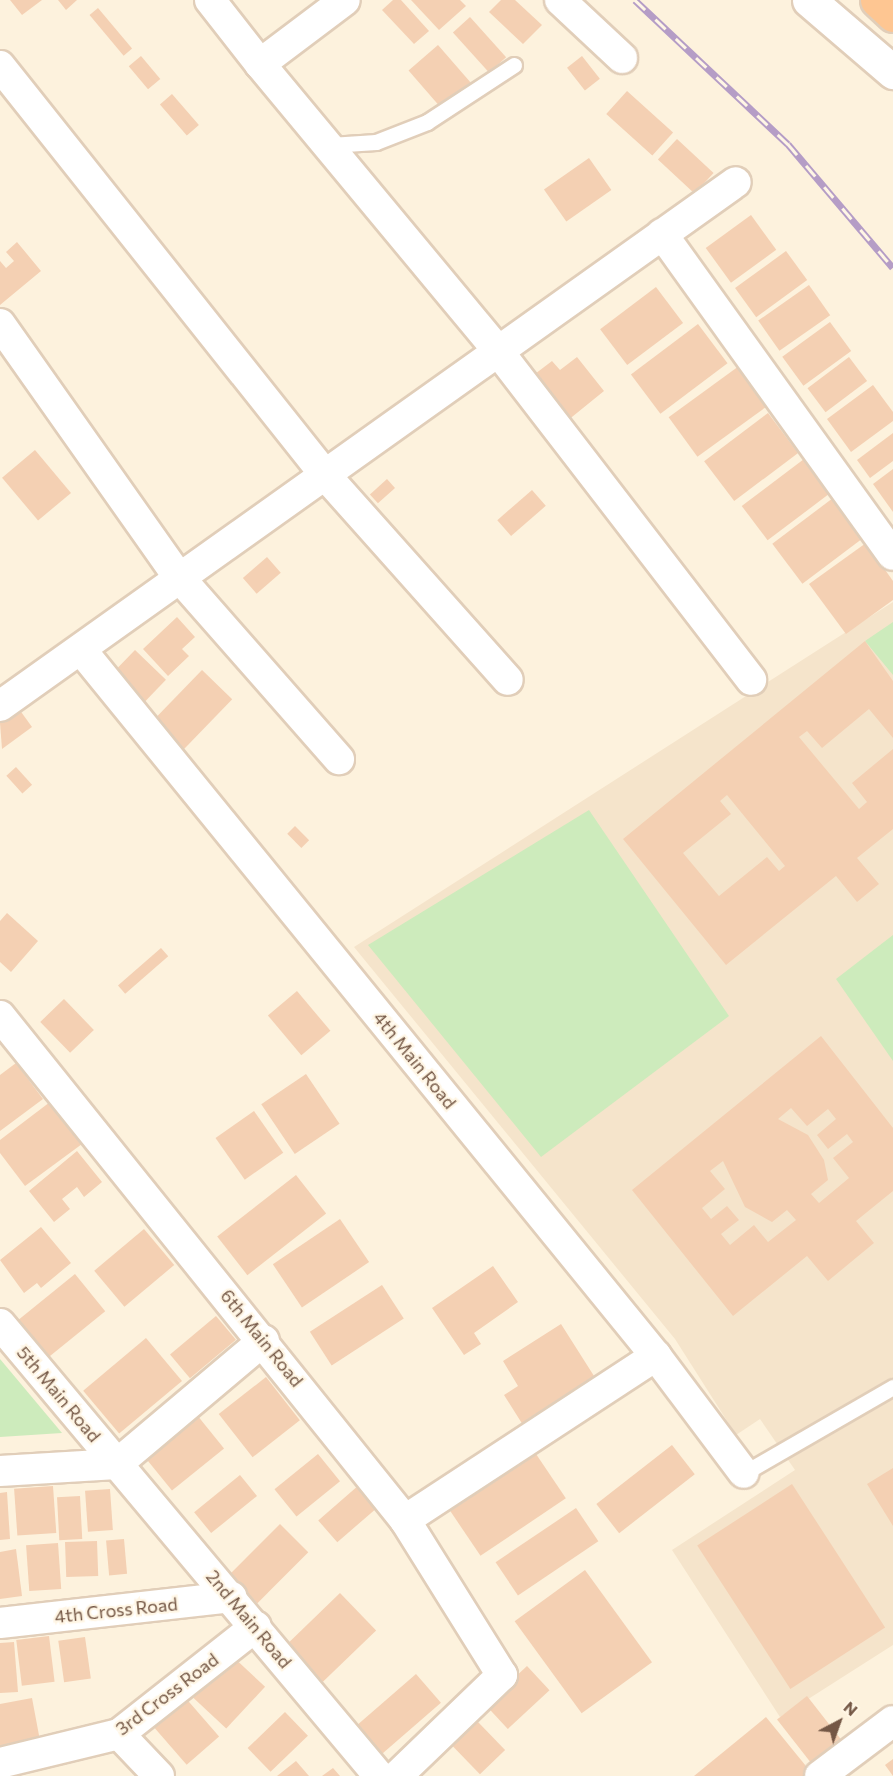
<!DOCTYPE html>
<html>
<head>
<meta charset="utf-8">
<style>
  body { margin:0 }
  #map { position:relative; width:893px; height:1776px; overflow:hidden; background:#fdf2dd; font-family:Commissioner,sans-serif }
  div>[style] { position:absolute }
  .residential>* { inset:0; background:#f5e4cb }
  .green>* { inset:0; background:#cdebbc }
  .building>* { inset:0; background:#f4d0b3; transform-origin:0 0 }
  .roads { filter:drop-shadow(2px 0 #e1ceb9) drop-shadow(-2px 0 #e1ceb9) drop-shadow(0 2px #e1ceb9) drop-shadow(0 -2px #e1ceb9) }
  .service>* { height:15px; margin:-7.5px; padding:0 7.5px; transform-origin:7.5px; border-radius:7.5px; background:#fff }
  .minor>* { height:30px; margin:-15px; padding:0 15px; transform-origin:15px; border-radius:15px; background:#fff }
  .tertiary>* { height:33px; margin:-16.5px; padding:0 16.5px; transform-origin:16.5px; border-radius:16.5px; background:#fff }
  .trunk>* { height:33px; margin:-16.5px; padding:0 16.5px; transform-origin:16.5px; border-radius:16.5px; background:#fec692 }
  .rail>* { height:7px; margin-top:-3.5px; transform-origin:0; background:repeating-linear-gradient(90deg,#fff6e5 0 14px,#b59dc6 0 28px); box-sizing:border-box; border-block:2px solid #b59dc6 }
  span { translate:-50% -50%; white-space:nowrap; text-align:center; line-height:1.15; -webkit-text-stroke:4.5px #fff6e5; paint-order:stroke }
  .street-label { font-size:18px; color:#745745 }
  .north { position:absolute; left:809px; top:1692px; width:60px; height:60px; -webkit-text-stroke:4px #fff6e5; paint-order:stroke; rotate:41deg; font-size:16px; font-weight:700; line-height:24px; text-align:center; color:#745745 }
  .north::after { content:''; display:block; margin:auto; width:21px; height:27px; background:#745745; clip-path:polygon(50% 0,100% 100%,50% 72%,0 100%) }
</style>
</head>
<body>
<div id="map">
  <div class="residential">
    <i style="clip-path:polygon(893px 602px,893px 1645px,780px 1717px,672px 1550px,795px 1470px,760px 1419px,736px 1435px,675px 1339px,354px 947px)"></i>
  </div>
  <div class="green">
    <i style="clip-path:polygon(893px 622px,893px 675px,865px 641px)"></i>
    <i style="clip-path:polygon(589px 810px,729px 1016px,541px 1157px,368px 945px)"></i>
    <i style="clip-path:polygon(893px 935px,893px 1061px,836px 979px)"></i>
    <i style="clip-path:polygon(0 1359px,62px 1433px,0 1437px)"></i>
  </div>
  <div class="building">
    <i style="clip-path:polygon(10px 0,42px 0,22px 15px)"></i>
    <i style="clip-path:polygon(58px 0,77px 0,66px 10px)"></i>
    <i style="clip-path:polygon(393px 0,401px 0,429px 31px,414px 44px,382px 10px)"></i>
    <i style="clip-path:polygon(411px 0,460px 0,466px 6px,439px 30px)"></i>
    <i style="clip-path:polygon(501px 0,515px 0,542px 25px,523px 44px,489px 12px)"></i>
    <i style="left:98px;top:8px;width:53px;height:11px;rotate:50deg"></i>
    <i style="left:470px;top:17px;width:54px;height:23px;rotate:48deg"></i>
    <i style="left:438px;top:45px;width:50px;height:39px;rotate:49deg"></i>
    <i style="left:141px;top:56px;width:30px;height:16px;rotate:50deg"></i>
    <i style="left:582px;top:56px;width:29px;height:19px;rotate:52deg"></i>
    <i style="left:627px;top:91px;width:62px;height:31px;rotate:42deg"></i>
    <i style="left:172px;top:94px;width:41px;height:16px;rotate:49deg"></i>
    <i style="left:677px;top:139px;width:50px;height:28px;rotate:43deg"></i>
    <i style="left:589px;top:158px;width:39px;height:55px;rotate:55deg"></i>
    <i style="left:751px;top:215px;width:43px;height:56px;rotate:54deg"></i>
    <i style="clip-path:polygon(17px 242px,41px 271px,0 305px,0 261px,6px 268px,14px 261px,6px 252px)"></i>
    <i style="left:786px;top:251px;width:36px;height:63px;rotate:54deg"></i>
    <i style="left:809px;top:285px;width:37px;height:62px;rotate:55deg"></i>
    <i style="left:656px;top:287px;width:45px;height:70px;rotate:53deg"></i>
    <i style="left:830px;top:322px;width:36px;height:59px;rotate:54deg"></i>
    <i style="left:698px;top:324px;width:49px;height:84px;rotate:53deg"></i>
    <i style="clip-path:polygon(577px 357px,604px 391px,567px 421px,531px 377px,552px 361px,560px 370px)"></i>
    <i style="left:849px;top:357px;width:30px;height:52px;rotate:53deg"></i>
    <i style="left:739px;top:366px;width:49px;height:87px;rotate:54deg"></i>
    <i style="clip-path:polygon(873px 385px,893px 412px,893px 421px,851px 452px,827px 419px)"></i>
    <i style="left:768px;top:413px;width:50px;height:80px;rotate:53deg"></i>
    <i style="clip-path:polygon(893px 433px,893px 461px,870px 478px,857px 460px)"></i>
    <i style="left:35px;top:450px;width:56px;height:43px;rotate:50deg"></i>
    <i style="left:804px;top:459px;width:43px;height:78px;rotate:53deg"></i>
    <i style="clip-path:polygon(893px 469px,893px 512px,873px 484px)"></i>
    <i style="left:387px;top:479px;width:12px;height:23px;rotate:48deg"></i>
    <i style="left:532px;top:490px;width:21px;height:46px;rotate:49deg"></i>
    <i style="left:833px;top:498px;width:50px;height:76px;rotate:53deg"></i>
    <i style="clip-path:polygon(866px 543px,893px 581px,893px 600px,846px 634px,809px 584px)"></i>
    <i style="left:267px;top:557px;width:21px;height:32px;rotate:49deg"></i>
    <i style="clip-path:polygon(177px 617px,195px 637px,182px 649px,189px 656px,168px 676px,143px 649px)"></i>
    <i style="clip-path:polygon(evenodd,865px 641px,893px 681px,893px 738px,869px 709px,822px 748px,807px 731px,799px 737px,859px 809px,867px 802px,852px 783px,893px 749px,893px 829px,857px 858px,879px 884px,857px 902px,836px 876px,726px 965px,623px 839px,865px 641px,727px 795px,785px 866px,779px 871px,767px 857px,719px 896px,683px 853px,731px 814px,720px 801px,727px 795px)"></i>
    <i style="left:135px;top:650px;width:43px;height:37px;rotate:44deg"></i>
    <i style="left:202px;top:670px;width:42px;height:70px;rotate:44deg"></i>
    <i style="clip-path:polygon(19px 709px,32px 727px,2px 749px,0 723px)"></i>
    <i style="left:16px;top:767px;width:24px;height:13px;rotate:48deg"></i>
    <i style="left:295px;top:826px;width:20px;height:11px;rotate:45deg"></i>
    <i style="clip-path:polygon(7px 913px,38px 941px,11px 972px,0 962px,0 921px)"></i>
    <i style="left:161px;top:948px;width:11px;height:57px;rotate:49deg"></i>
    <i style="left:297px;top:991px;width:52px;height:38px;rotate:50deg"></i>
    <i style="left:64px;top:999px;width:43px;height:33px;rotate:46deg"></i>
    <i style="clip-path:polygon(evenodd,821px 1036px,893px 1128px,893px 1191px,856px 1221px,874px 1243px,828px 1281px,807px 1256px,733px 1316px,632px 1190px,821px 1036px,791px 1108px,807px 1126px,828px 1109px,836px 1119px,817px 1135px,828px 1149px,847px 1134px,853px 1142px,833px 1158px,849px 1178px,819px 1203px,811px 1194px,828px 1180px,824px 1160px,808px 1135px,778px 1119px,791px 1108px,821px 1036px,723px 1161px,745px 1207px,772px 1222px,787px 1210px,796px 1220px,768px 1242px,754px 1225px,730px 1245px,721px 1234px,739px 1220px,727px 1206px,711px 1219px,702px 1208px,725px 1189px,710px 1171px,723px 1161px)"></i>
    <i style="clip-path:polygon(16px 1063px,43px 1099px,0 1131px,0 1075px)"></i>
    <i style="left:306px;top:1074px;width:60px;height:54px;rotate:56deg"></i>
    <i style="clip-path:polygon(50px 1102px,82px 1144px,25px 1186px,0 1153px,0 1140px)"></i>
    <i style="left:254px;top:1111px;width:51px;height:47px;rotate:55deg"></i>
    <i style="clip-path:polygon(77px 1151px,102px 1182px,84px 1197px,77px 1187px,62px 1199px,70px 1209px,54px 1222px,29px 1191px)"></i>
    <i style="left:296px;top:1175px;width:49px;height:100px;rotate:52deg"></i>
    <i style="left:340px;top:1219px;width:52px;height:81px;rotate:56deg"></i>
    <i style="clip-path:polygon(41px 1227px,71px 1263px,41px 1288px,37px 1283px,24px 1293px,0 1260px)"></i>
    <i style="left:144px;top:1229px;width:47px;height:65px;rotate:50deg"></i>
    <i style="clip-path:polygon(493px 1266px,518px 1302px,474px 1333px,481px 1344px,464px 1355px,432px 1308px)"></i>
    <i style="left:75px;top:1274px;width:48px;height:73px;rotate:51deg"></i>
    <i style="left:382px;top:1285px;width:40px;height:86px;rotate:57deg"></i>
    <i style="left:216px;top:1316px;width:31px;height:60px;rotate:50deg"></i>
    <i style="clip-path:polygon(561px 1324px,601px 1387px,528px 1433px,504px 1395px,518px 1386px,503px 1361px)"></i>
    <i style="left:146px;top:1338px;width:56px;height:82px;rotate:50deg"></i>
    <i style="left:266px;top:1377px;width:55px;height:60px;rotate:52deg"></i>
    <i style="left:197px;top:1415px;width:43px;height:67px;rotate:51deg"></i>
    <i style="left:672px;top:1445px;width:37px;height:96px;rotate:52deg"></i>
    <i style="left:534px;top:1451px;width:57px;height:103px;rotate:56deg"></i>
    <i style="left:318px;top:1454px;width:35px;height:56px;rotate:51deg"></i>
    <i style="clip-path:polygon(893px 1468px,893px 1526px,867px 1484px)"></i>
    <i style="left:240px;top:1475px;width:27px;height:59px;rotate:51deg"></i>
    <i style="left:792px;top:1484px;width:171px;height:113px;rotate:57deg"></i>
    <i style="left:359px;top:1485px;width:29px;height:54px;rotate:49deg"></i>
    <i style="left:53px;top:1486px;width:47px;height:39px;rotate:86deg"></i>
    <i style="left:110px;top:1489px;width:41px;height:25px;rotate:86deg"></i>
    <i style="clip-path:polygon(7px 1492px,10px 1539px,0 1540px,0 1493px)"></i>
    <i style="left:80px;top:1496px;width:43px;height:23px;rotate:87deg"></i>
    <i style="left:576px;top:1508px;width:40px;height:97px;rotate:56deg"></i>
    <i style="left:280px;top:1524px;width:40px;height:72px;rotate:45deg"></i>
    <i style="left:124px;top:1539px;width:35px;height:18px;rotate:85deg"></i>
    <i style="left:97px;top:1541px;width:35px;height:32px;rotate:88deg"></i>
    <i style="left:58px;top:1543px;width:46px;height:32px;rotate:86deg"></i>
    <i style="clip-path:polygon(16px 1549px,22px 1596px,0 1599px,0 1552px)"></i>
    <i style="left:585px;top:1570px;width:114px;height:87px;rotate:54deg"></i>
    <i style="left:340px;top:1593px;width:52px;height:74px;rotate:46deg"></i>
    <i style="left:49px;top:1636px;width:46px;height:33px;rotate:83deg"></i>
    <i style="left:85px;top:1637px;width:42px;height:27px;rotate:82deg"></i>
    <i style="clip-path:polygon(14px 1642px,18px 1692px,0 1693px,0 1643px)"></i>
    <i style="left:230px;top:1654px;width:48px;height:57px;rotate:43deg"></i>
    <i style="left:527px;top:1666px;width:33px;height:57px;rotate:47deg"></i>
    <i style="left:416px;top:1674px;width:38px;height:79px;rotate:49deg"></i>
    <i style="left:183px;top:1695px;width:55px;height:43px;rotate:49deg"></i>
    <i style="left:807px;top:1696px;width:61px;height:38px;rotate:52deg"></i>
    <i style="clip-path:polygon(32px 1698px,41px 1746px,0 1753px,0 1704px)"></i>
    <i style="left:285px;top:1712px;width:33px;height:52px;rotate:46deg"></i>
    <i style="clip-path:polygon(766px 1717px,810px 1771px,804px 1776px,694px 1776px)"></i>
    <i style="left:478px;top:1722px;width:39px;height:35px;rotate:46deg"></i>
    <i style="clip-path:polygon(893px 1759px,893px 1776px,885px 1765px)"></i>
    <i style="clip-path:polygon(296px 1761px,309px 1776px,277px 1776px)"></i>
    <i style="clip-path:polygon(333px 1768px,340px 1776px,322px 1776px)"></i>
  </div>
  <div class="roads">
    <div class="service">
      <i style="left:330px;top:145px;width:46px;rotate:-3.7deg"></i>
      <i style="left:376px;top:142px;width:55px;rotate:-21.4deg"></i>
      <i style="left:427px;top:122px;width:104px;rotate:-33.2deg"></i>
      <i style="left:744px;top:1473px;width:172px;rotate:-30deg"></i>
    </div>
    <div class="minor">
      <i style="left:210px;top:0;width:81px;rotate:52deg"></i>
      <i style="left:260px;top:64px;width:106px;rotate:-37deg"></i>
      <i style="left:560px;top:0;width:85px;rotate:43.1deg"></i>
      <i style="left:260px;top:64px;width:373px;rotate:50.3deg"></i>
      <i style="left:498px;top:351px;width:415px;rotate:52.4deg"></i>
      <i style="left:0;top:66px;width:524px;rotate:51.51deg"></i>
      <i style="left:326px;top:476px;width:273px;rotate:48.3deg"></i>
      <i style="left:662px;top:234px;width:395px;rotate:54.3deg"></i>
      <i style="left:0;top:324px;width:309px;rotate:54.8deg"></i>
      <i style="left:178px;top:576px;width:244px;rotate:48.7deg"></i>
      <i style="left:82px;top:651px;width:909px;rotate:50.85deg"></i>
      <i style="left:656px;top:1356px;width:146px;rotate:53.1deg"></i>
      <i style="left:0;top:706px;width:903px;rotate:-35.45deg"></i>
      <i style="left:0;top:1016px;width:647px;rotate:51.22deg"></i>
      <i style="left:405px;top:1520px;width:183px;rotate:58deg"></i>
      <i style="left:502px;top:1675px;width:146px;rotate:136.1deg"></i>
      <i style="left:0;top:1324px;width:590px;rotate:50.02deg"></i>
      <i style="left:117px;top:1464px;width:192px;rotate:-40.1deg"></i>
      <i style="left:0;top:1471px;width:117px;rotate:-3.4deg"></i>
      <i style="left:405px;top:1520px;width:300px;rotate:-33.2deg"></i>
      <i style="left:0;top:1623px;width:233px;rotate:-6.4deg"></i>
      <i style="left:119px;top:1734px;width:58px;rotate:46.4deg"></i>
      <i style="left:0;top:1763px;width:122px;rotate:-13.7deg"></i>
      <i style="left:119px;top:1734px;width:174px;rotate:-38.2deg"></i>
      <i style="left:820px;top:1776px;width:91px;rotate:-37deg"></i>
    </div>
    <div class="tertiary">
      <i style="left:809px;top:0;width:111px;rotate:40.6deg"></i>
    </div>
    <div class="trunk">
      <i style="left:877px;top:0;width:22px;rotate:43deg"></i>
    </div>
  </div>
  <div class="rail">
    <i style="left:635px;top:0;width:210px;rotate:43.3deg"></i>
    <i style="left:788px;top:144px;width:162px;rotate:49.7deg"></i>
  </div>
  <div class="street-label">
    <span style="left:415px;top:1060px;rotate:51deg">4th Main Road</span>
    <span style="left:262px;top:1338px;rotate:51deg">6th Main Road</span>
    <span style="left:59px;top:1394px;rotate:50deg">5th Main Road</span>
    <span style="left:116px;top:1610px;rotate:-6deg">4th Cross Road</span>
    <span style="left:249px;top:1619px;rotate:50deg">2nd Main Road</span>
    <span style="left:167px;top:1694px;rotate:-37deg">3rd Cross Road</span>
  </div>
  <div class="north">N</div>
</div>
</body>
</html>
